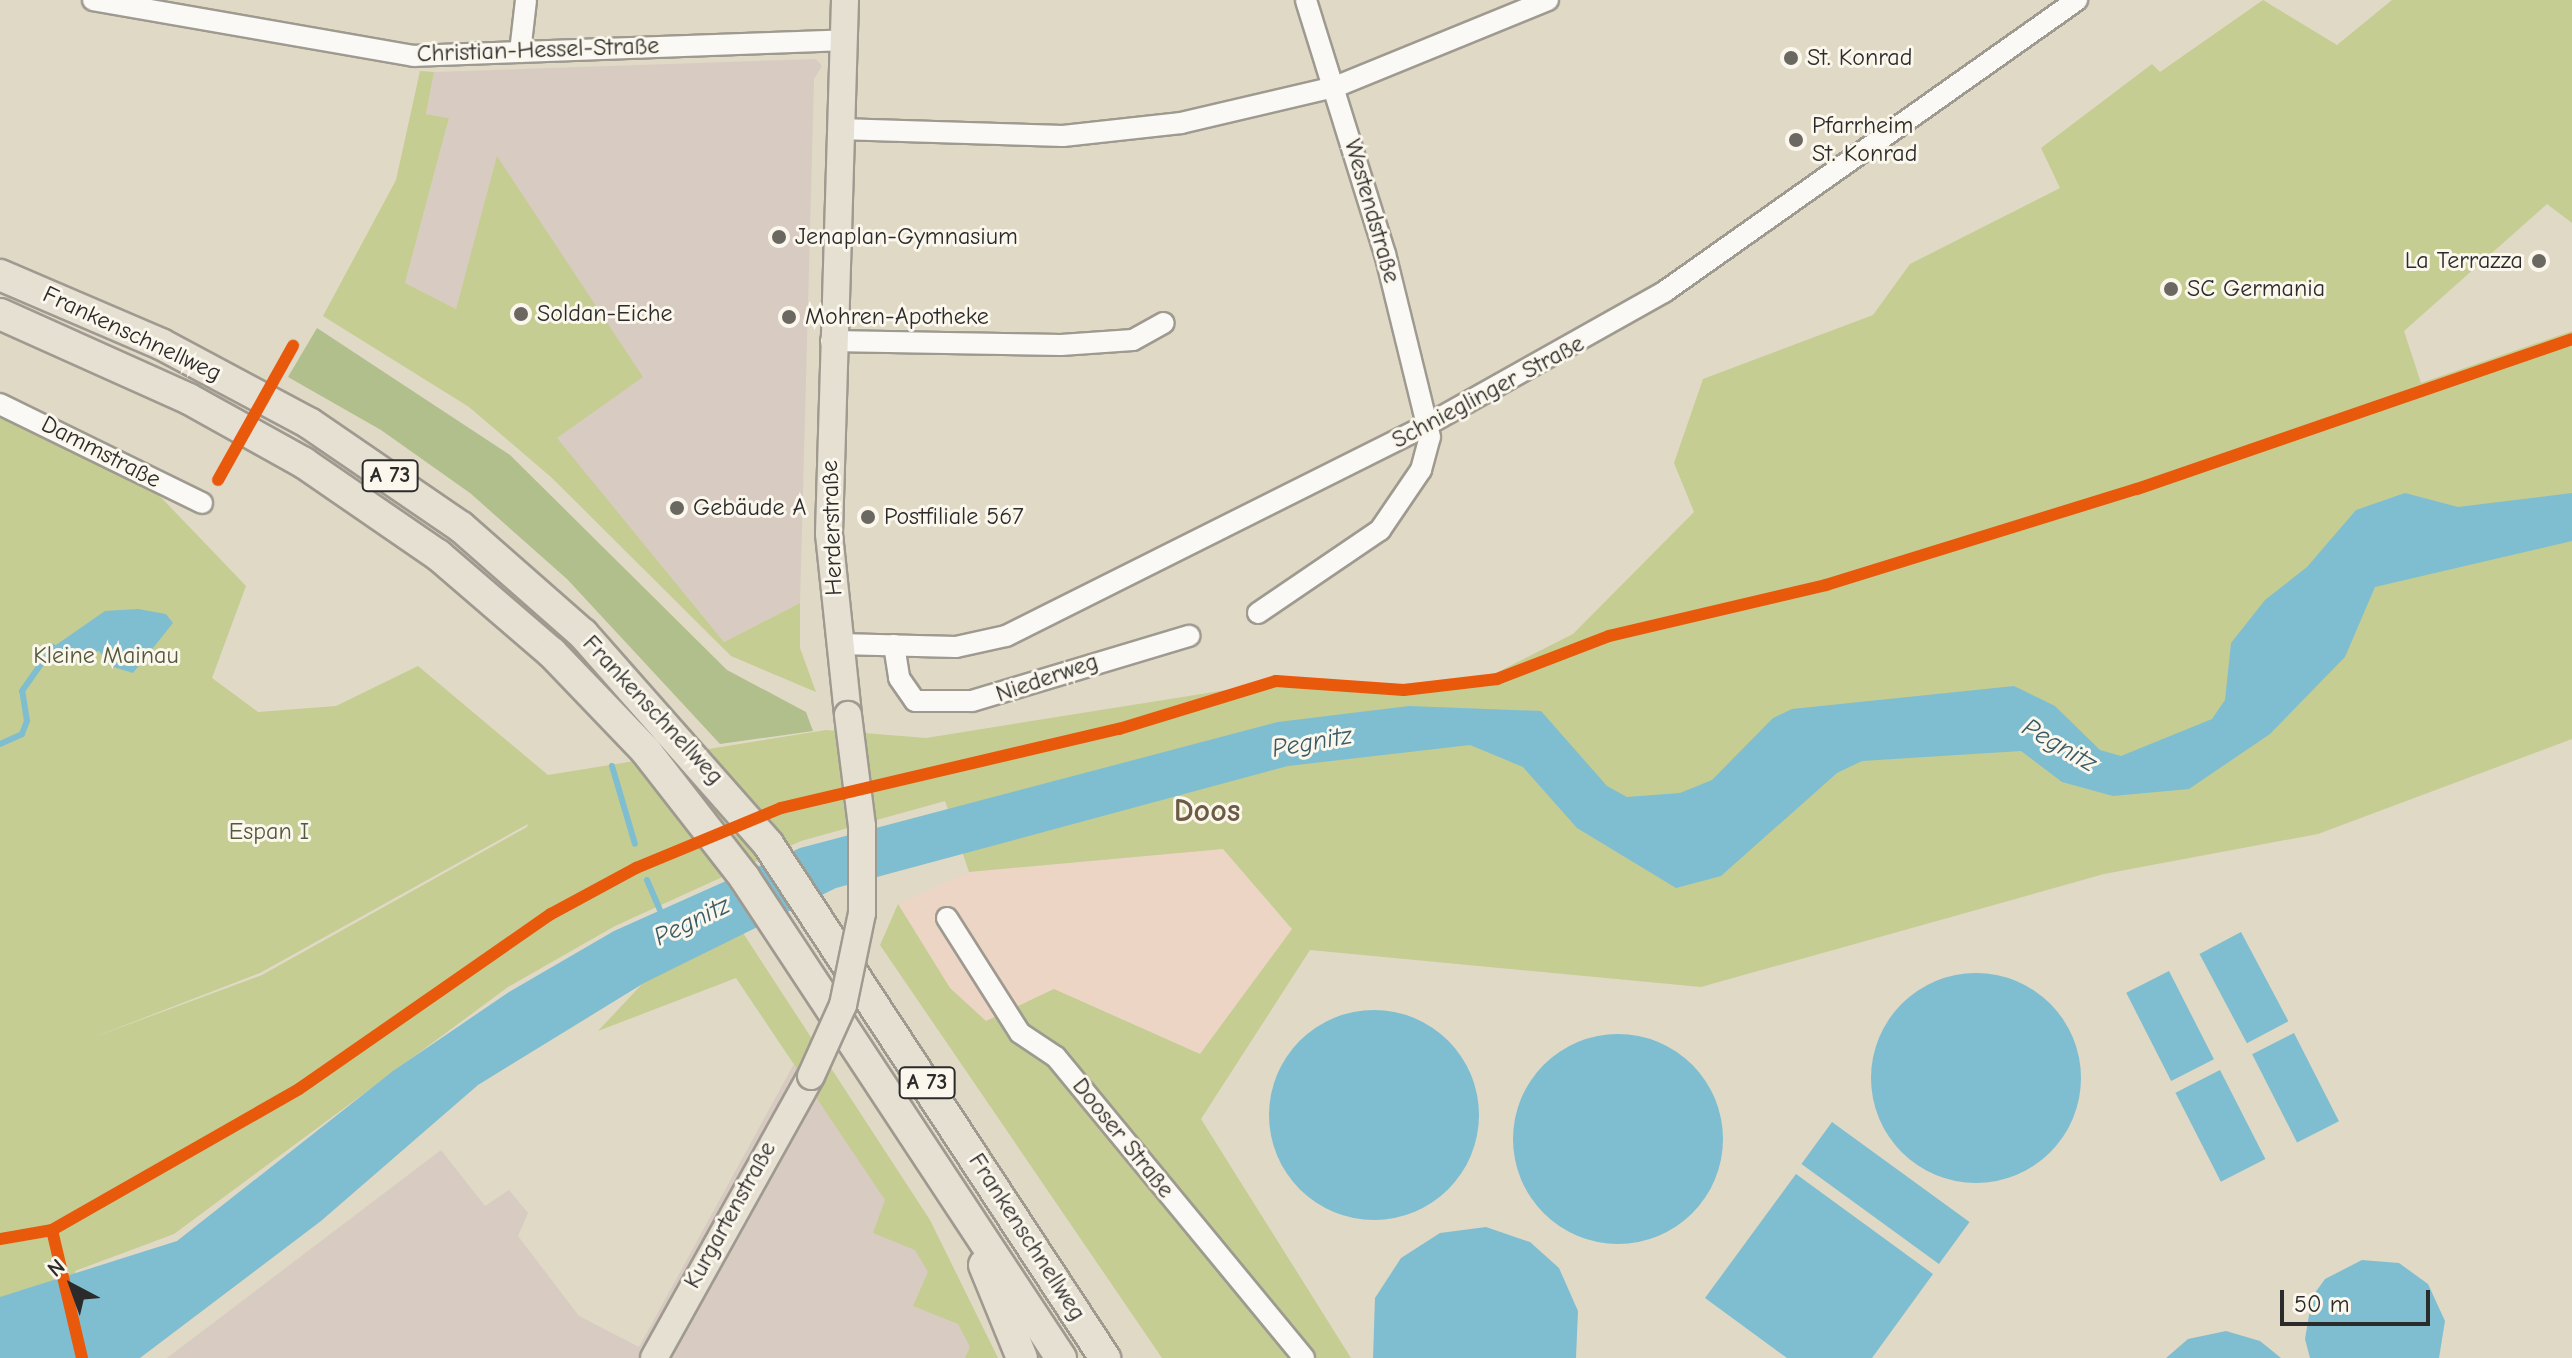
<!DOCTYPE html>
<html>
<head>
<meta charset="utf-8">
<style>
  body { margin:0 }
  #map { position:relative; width:2572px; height:1358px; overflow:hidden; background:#e0d9c6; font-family:"Comic Neue",sans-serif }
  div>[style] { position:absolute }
  .built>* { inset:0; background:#ecd5c5 }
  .industrial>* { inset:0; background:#d8cbc2 }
  .green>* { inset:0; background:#c5cd92 }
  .forest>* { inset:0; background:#b1bf8c }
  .water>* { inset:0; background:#7fbed0; transform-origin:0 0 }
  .round { border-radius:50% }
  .stream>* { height:6px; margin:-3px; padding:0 3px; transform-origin:3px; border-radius:3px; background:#7fbed0 }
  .roads { filter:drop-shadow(2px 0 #9f9a90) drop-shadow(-2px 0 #9f9a90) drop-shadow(0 2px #9f9a90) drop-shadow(0 -2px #9f9a90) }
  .minor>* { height:20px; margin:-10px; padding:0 10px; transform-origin:10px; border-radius:10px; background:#faf9f6 }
  .major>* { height:26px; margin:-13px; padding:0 13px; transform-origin:13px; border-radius:13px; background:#e5e0d2 }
  .highway>* { height:30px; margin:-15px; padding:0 15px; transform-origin:15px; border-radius:15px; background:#e5e0d2 }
  .bridges { filter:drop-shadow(2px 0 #9f9a90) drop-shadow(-2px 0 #9f9a90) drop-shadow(0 2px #9f9a90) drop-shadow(0 -2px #9f9a90) }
  .major-bridge>* { height:26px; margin:-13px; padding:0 13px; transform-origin:13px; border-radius:13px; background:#e5e0d2 }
  .cycleway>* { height:12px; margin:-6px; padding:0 6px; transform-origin:6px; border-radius:6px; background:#e8590c }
  .dots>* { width:22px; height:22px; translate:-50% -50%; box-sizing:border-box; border:4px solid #fbf7ec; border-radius:50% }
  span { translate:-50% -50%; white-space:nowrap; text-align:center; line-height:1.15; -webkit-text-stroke:6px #fbf7ec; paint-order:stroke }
  .shield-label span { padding:2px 6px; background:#fbf7ec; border:2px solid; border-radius:6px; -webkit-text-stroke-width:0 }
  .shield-label { font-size:22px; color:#2b2b2b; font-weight:700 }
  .street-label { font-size:24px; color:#2b2b2b }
  .poi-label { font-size:24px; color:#2b2b2b }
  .left { translate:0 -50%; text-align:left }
  .right { translate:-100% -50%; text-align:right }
  .park-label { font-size:24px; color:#53593d }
  .water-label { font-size:26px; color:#3a5b66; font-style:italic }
  .district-label { font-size:32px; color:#6c5b45; font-weight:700 }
  .north { position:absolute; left:32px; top:1246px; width:80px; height:80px; -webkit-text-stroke:6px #fbf7ec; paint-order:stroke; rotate:319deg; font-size:22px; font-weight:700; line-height:32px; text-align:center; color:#2b2b2b }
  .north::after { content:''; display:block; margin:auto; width:28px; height:36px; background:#2b2b2b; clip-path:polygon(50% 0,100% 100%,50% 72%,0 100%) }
  .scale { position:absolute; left:2280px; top:1290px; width:150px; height:36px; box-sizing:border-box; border:4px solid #2b2b2b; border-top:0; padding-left:10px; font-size:24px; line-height:28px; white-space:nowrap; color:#2b2b2b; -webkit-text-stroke:6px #fbf7ec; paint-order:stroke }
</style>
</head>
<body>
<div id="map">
  <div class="built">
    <i style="clip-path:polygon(1223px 849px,1292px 930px,1200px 1054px,1054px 989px,986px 1021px,950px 988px,898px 904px,969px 872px)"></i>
  </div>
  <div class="industrial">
    <i style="clip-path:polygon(816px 59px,822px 66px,814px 79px,800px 603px,724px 642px,556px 438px,498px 157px,456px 309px,405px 283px,449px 118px,426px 114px,434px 72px)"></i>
    <i style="clip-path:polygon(795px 1062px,990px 1358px,167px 1358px,441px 1150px,485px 1206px,509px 1190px,528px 1213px,518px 1236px,579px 1316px,639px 1347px)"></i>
  </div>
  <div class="green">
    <i style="clip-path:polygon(evenodd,2263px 0,2337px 45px,2392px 0,2572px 0,2572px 223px,2547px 204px,2404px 331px,2421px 383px,2572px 331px,2572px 739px,2318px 834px,2104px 874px,1701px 987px,1310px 950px,1201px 1119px,1351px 1358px,1162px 1358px,880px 945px,898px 904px,950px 988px,986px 1021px,1054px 989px,1200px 1054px,1292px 929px,1223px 849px,969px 872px,945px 801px,801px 841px,615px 926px,508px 987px,174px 1234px,75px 1271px,94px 1358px,0 1358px,0 413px,153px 489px,246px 586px,212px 678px,258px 712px,336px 706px,418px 666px,548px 775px,826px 730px,926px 738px,1295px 679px,1400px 684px,1490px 676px,1573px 634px,1694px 512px,1674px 463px,1703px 379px,1873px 315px,1910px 264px,2060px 188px,2041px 148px,2152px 64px,2160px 72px,2263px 0,528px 824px,527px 827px,262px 975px,89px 1039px,260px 973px,528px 824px)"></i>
    <i style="clip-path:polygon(420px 71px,434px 72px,426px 114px,449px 118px,405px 283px,456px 309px,497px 156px,643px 377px,557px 438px,724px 642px,800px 603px,800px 648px,816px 692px,731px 656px,552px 478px,469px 407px,323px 316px,396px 180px)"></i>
    <i style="clip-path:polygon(743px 933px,930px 1220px,998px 1358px,965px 1358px,970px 1347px,958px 1324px,913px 1306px,928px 1272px,915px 1250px,873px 1233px,885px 1200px,736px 978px,598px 1031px,644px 982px)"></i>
  </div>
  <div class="forest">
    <i style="clip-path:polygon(317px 328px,510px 455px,727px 670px,806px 712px,813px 731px,720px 744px,567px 579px,470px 493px,381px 430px,288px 377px)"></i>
  </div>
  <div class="water">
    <i style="clip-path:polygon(2405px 493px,2458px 507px,2572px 493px,2572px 541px,2375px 587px,2345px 657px,2270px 734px,2189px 789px,2113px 796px,2062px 782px,2021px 751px,1862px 761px,1837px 773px,1721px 876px,1676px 888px,1577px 828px,1523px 767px,1470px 745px,1288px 766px,836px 888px,644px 983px,478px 1085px,321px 1221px,140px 1358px,0 1358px,0 1297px,177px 1241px,393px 1071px,509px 992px,614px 931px,800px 848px,1278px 722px,1409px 706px,1541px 711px,1607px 786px,1627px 797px,1680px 793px,1712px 780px,1773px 718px,1792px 709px,2014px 686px,2055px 706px,2100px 750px,2121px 756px,2212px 719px,2225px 700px,2231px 643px,2265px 600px,2307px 567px,2356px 510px)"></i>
    <i style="clip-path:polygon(138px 609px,166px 614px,173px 623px,133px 673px,110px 666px,99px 651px,61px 657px,53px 647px,105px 611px)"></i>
    <i style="left:2241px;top:932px;width:101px;height:47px;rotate:62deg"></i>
    <i style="left:2169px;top:971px;width:99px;height:48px;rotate:63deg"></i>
    <i class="round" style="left:1871px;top:973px;width:210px;height:210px"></i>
    <i class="round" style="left:1269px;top:1010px;width:210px;height:210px"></i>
    <i style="left:2294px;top:1033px;width:99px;height:47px;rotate:63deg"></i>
    <i class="round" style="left:1513px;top:1034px;width:210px;height:210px"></i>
    <i style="left:2220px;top:1070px;width:100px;height:50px;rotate:63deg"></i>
    <i style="left:1832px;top:1122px;width:170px;height:52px;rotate:36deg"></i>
    <i style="clip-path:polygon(1796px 1174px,1933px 1274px,1872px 1358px,1787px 1358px,1705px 1298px)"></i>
    <i style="clip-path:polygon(1486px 1227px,1530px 1242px,1559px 1268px,1578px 1311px,1576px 1358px,1373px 1358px,1375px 1298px,1401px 1258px,1440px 1233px)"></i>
    <i style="clip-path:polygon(2362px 1260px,2399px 1263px,2428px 1284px,2445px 1321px,2439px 1358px,2310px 1358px,2305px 1339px,2312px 1297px,2325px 1279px)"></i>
    <i style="clip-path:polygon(2226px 1331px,2260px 1341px,2281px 1358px,2166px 1358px,2188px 1339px)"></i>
  </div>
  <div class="stream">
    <i style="left:0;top:744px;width:24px;rotate:-24deg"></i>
    <i style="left:22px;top:734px;width:14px;rotate:-69deg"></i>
    <i style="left:27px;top:721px;width:30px;rotate:-99deg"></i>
    <i style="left:22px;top:691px;width:54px;rotate:-54.8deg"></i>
    <i style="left:612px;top:766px;width:81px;rotate:73.6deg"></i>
    <i style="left:647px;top:880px;width:40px;rotate:66.6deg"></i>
  </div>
  <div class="roads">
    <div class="minor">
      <i style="left:93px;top:0;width:326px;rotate:9.9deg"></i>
      <i style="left:414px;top:56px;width:430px;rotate:-2.1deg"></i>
      <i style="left:520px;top:52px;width:52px;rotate:-83.4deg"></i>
      <i style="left:839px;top:129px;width:224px;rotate:1.8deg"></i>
      <i style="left:1063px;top:136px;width:119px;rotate:-6.3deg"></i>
      <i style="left:1181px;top:123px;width:158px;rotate:-13.2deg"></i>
      <i style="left:1335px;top:87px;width:230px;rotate:-22.2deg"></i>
      <i style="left:831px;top:341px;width:230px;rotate:1deg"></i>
      <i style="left:1061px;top:345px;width:72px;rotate:-4deg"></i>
      <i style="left:1133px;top:340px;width:35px;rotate:-29deg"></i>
      <i style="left:0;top:404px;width:225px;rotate:26.1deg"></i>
      <i style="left:1258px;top:613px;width:148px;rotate:-34.2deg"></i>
      <i style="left:1380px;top:530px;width:73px;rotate:-55.7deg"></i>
      <i style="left:1421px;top:470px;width:34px;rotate:-75deg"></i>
      <i style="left:1430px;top:437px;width:188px;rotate:-103.8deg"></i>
      <i style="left:1385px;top:254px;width:266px;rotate:-107.3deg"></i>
      <i style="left:839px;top:644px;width:117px;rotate:1.5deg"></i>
      <i style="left:956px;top:647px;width:51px;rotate:-12.4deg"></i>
      <i style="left:1006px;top:636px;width:471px;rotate:-26.6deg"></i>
      <i style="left:1427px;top:425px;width:272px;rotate:-29.3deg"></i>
      <i style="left:1664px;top:292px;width:506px;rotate:-35.26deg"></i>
      <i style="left:894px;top:645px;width:33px;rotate:81deg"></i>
      <i style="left:899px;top:678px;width:28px;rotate:55deg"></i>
      <i style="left:915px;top:701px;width:57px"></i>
      <i style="left:972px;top:701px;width:227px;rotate:-16.7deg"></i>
      <i style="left:947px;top:918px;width:136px;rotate:57.6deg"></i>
      <i style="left:1020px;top:1033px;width:43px;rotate:33.7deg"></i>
      <i style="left:1056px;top:1057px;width:390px;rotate:50.5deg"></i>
    </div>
    <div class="major">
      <i style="left:845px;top:0;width:534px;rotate:91.72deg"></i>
      <i style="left:829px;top:534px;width:182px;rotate:84deg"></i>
      <i style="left:654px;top:1358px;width:323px;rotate:-60.9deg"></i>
    </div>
    <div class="highway">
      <i style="left:0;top:275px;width:175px;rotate:23.2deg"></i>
      <i style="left:161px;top:344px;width:168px;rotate:28.1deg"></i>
      <i style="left:309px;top:423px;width:184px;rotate:34.4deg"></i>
      <i style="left:461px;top:527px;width:162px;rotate:41.3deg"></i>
      <i style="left:583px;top:634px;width:280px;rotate:48.6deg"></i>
      <i style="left:768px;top:844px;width:615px;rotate:56.75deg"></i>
      <i style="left:0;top:314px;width:207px;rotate:24.2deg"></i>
      <i style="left:189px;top:399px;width:132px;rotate:29.1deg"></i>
      <i style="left:304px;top:463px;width:163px;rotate:34.5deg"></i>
      <i style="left:438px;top:555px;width:150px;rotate:40.7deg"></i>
      <i style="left:552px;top:653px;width:136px;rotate:46.2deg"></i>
      <i style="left:646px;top:751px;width:160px;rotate:52.1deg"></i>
      <i style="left:744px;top:877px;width:576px;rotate:56.61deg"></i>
      <i style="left:984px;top:1265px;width:100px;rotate:67.8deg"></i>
    </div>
  </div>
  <div class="bridges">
    <div class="major-bridge">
      <i style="left:811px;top:1076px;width:78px;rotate:-65.7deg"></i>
      <i style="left:843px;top:1005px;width:94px;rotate:-78.3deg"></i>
      <i style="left:862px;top:913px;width:87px;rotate:-90deg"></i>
      <i style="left:862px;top:826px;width:112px;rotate:-97.2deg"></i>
    </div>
  </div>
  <div class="cycleway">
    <i style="left:218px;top:480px;width:154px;rotate:-60.8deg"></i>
    <i style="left:52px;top:1230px;width:131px;rotate:76.8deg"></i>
    <i style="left:0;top:1239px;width:53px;rotate:-9.8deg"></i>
    <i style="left:52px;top:1230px;width:284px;rotate:-29.7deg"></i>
    <i style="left:299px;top:1089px;width:307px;rotate:-34.8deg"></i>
    <i style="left:551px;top:914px;width:97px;rotate:-28.4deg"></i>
    <i style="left:636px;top:868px;width:157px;rotate:-22.5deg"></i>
    <i style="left:781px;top:808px;width:347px;rotate:-13.2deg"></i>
    <i style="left:1119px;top:729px;width:164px;rotate:-17deg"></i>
    <i style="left:1276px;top:681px;width:128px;rotate:4deg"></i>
    <i style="left:1404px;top:690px;width:94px;rotate:-6.7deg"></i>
    <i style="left:1497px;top:679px;width:120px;rotate:-21deg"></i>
    <i style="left:1609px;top:636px;width:223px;rotate:-13.2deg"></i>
    <i style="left:1826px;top:585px;width:325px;rotate:-17.2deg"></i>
    <i style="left:2137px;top:489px;width:460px;rotate:-19deg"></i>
  </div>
  <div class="dots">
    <i style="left:1791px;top:58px;background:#6a6861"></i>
    <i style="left:1796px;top:140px;background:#6a6861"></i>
    <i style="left:779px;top:237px;background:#6a6861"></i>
    <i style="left:2539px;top:261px;background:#6a6861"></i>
    <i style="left:2171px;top:289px;background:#6a6861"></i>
    <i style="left:521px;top:314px;background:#6a6861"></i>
    <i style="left:789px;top:317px;background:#6a6861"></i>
    <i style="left:677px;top:508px;background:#6a6861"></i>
    <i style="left:868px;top:517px;background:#6a6861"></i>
  </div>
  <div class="shield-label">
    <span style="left:390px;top:476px">A 73</span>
    <span style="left:927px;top:1083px">A 73</span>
  </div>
  <div class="street-label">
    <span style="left:538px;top:50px;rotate:-2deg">Christian-Hessel-Straße</span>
    <span style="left:1372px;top:211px;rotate:74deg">Westendstraße</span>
    <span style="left:132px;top:334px;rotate:25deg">Frankenschnellweg</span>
    <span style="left:1488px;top:392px;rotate:-28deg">Schnieglinger Straße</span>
    <span style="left:101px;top:452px;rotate:27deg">Dammstraße</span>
    <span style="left:832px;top:528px;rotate:-92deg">Herderstraße</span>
    <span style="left:1047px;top:678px;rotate:-19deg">Niederweg</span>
    <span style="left:653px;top:710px;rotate:47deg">Frankenschnellweg</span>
    <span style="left:1123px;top:1138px;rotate:51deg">Dooser Straße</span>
    <span style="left:730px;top:1215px;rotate:-61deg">Kurgartenstraße</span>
    <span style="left:1027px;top:1237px;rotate:57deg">Frankenschnellweg</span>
  </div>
  <div class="poi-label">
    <span class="left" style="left:1807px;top:58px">St. Konrad</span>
    <span class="left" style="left:1812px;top:140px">Pfarrheim<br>St. Konrad</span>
    <span class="left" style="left:795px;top:237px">Jenaplan-Gymnasium</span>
    <span class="right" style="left:2523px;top:261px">La Terrazza</span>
    <span class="left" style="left:2187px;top:289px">SC Germania</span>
    <span class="left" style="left:537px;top:314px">Soldan-Eiche</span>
    <span class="left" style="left:805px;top:317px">Mohren-Apotheke</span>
    <span class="left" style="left:693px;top:508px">Gebäude A</span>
    <span class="left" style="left:884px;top:517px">Postfiliale 567</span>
  </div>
  <div class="park-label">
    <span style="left:106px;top:656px">Kleine Mainau</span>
    <span style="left:269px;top:832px">Espan I</span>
  </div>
  <div class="water-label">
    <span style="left:1312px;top:743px;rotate:-10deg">Pegnitz</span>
    <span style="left:2059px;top:746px;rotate:30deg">Pegnitz</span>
    <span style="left:692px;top:922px;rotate:-26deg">Pegnitz</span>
  </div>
  <div class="district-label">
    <span style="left:1207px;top:811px">Doos</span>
  </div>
  <div class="north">N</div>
  <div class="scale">50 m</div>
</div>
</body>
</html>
